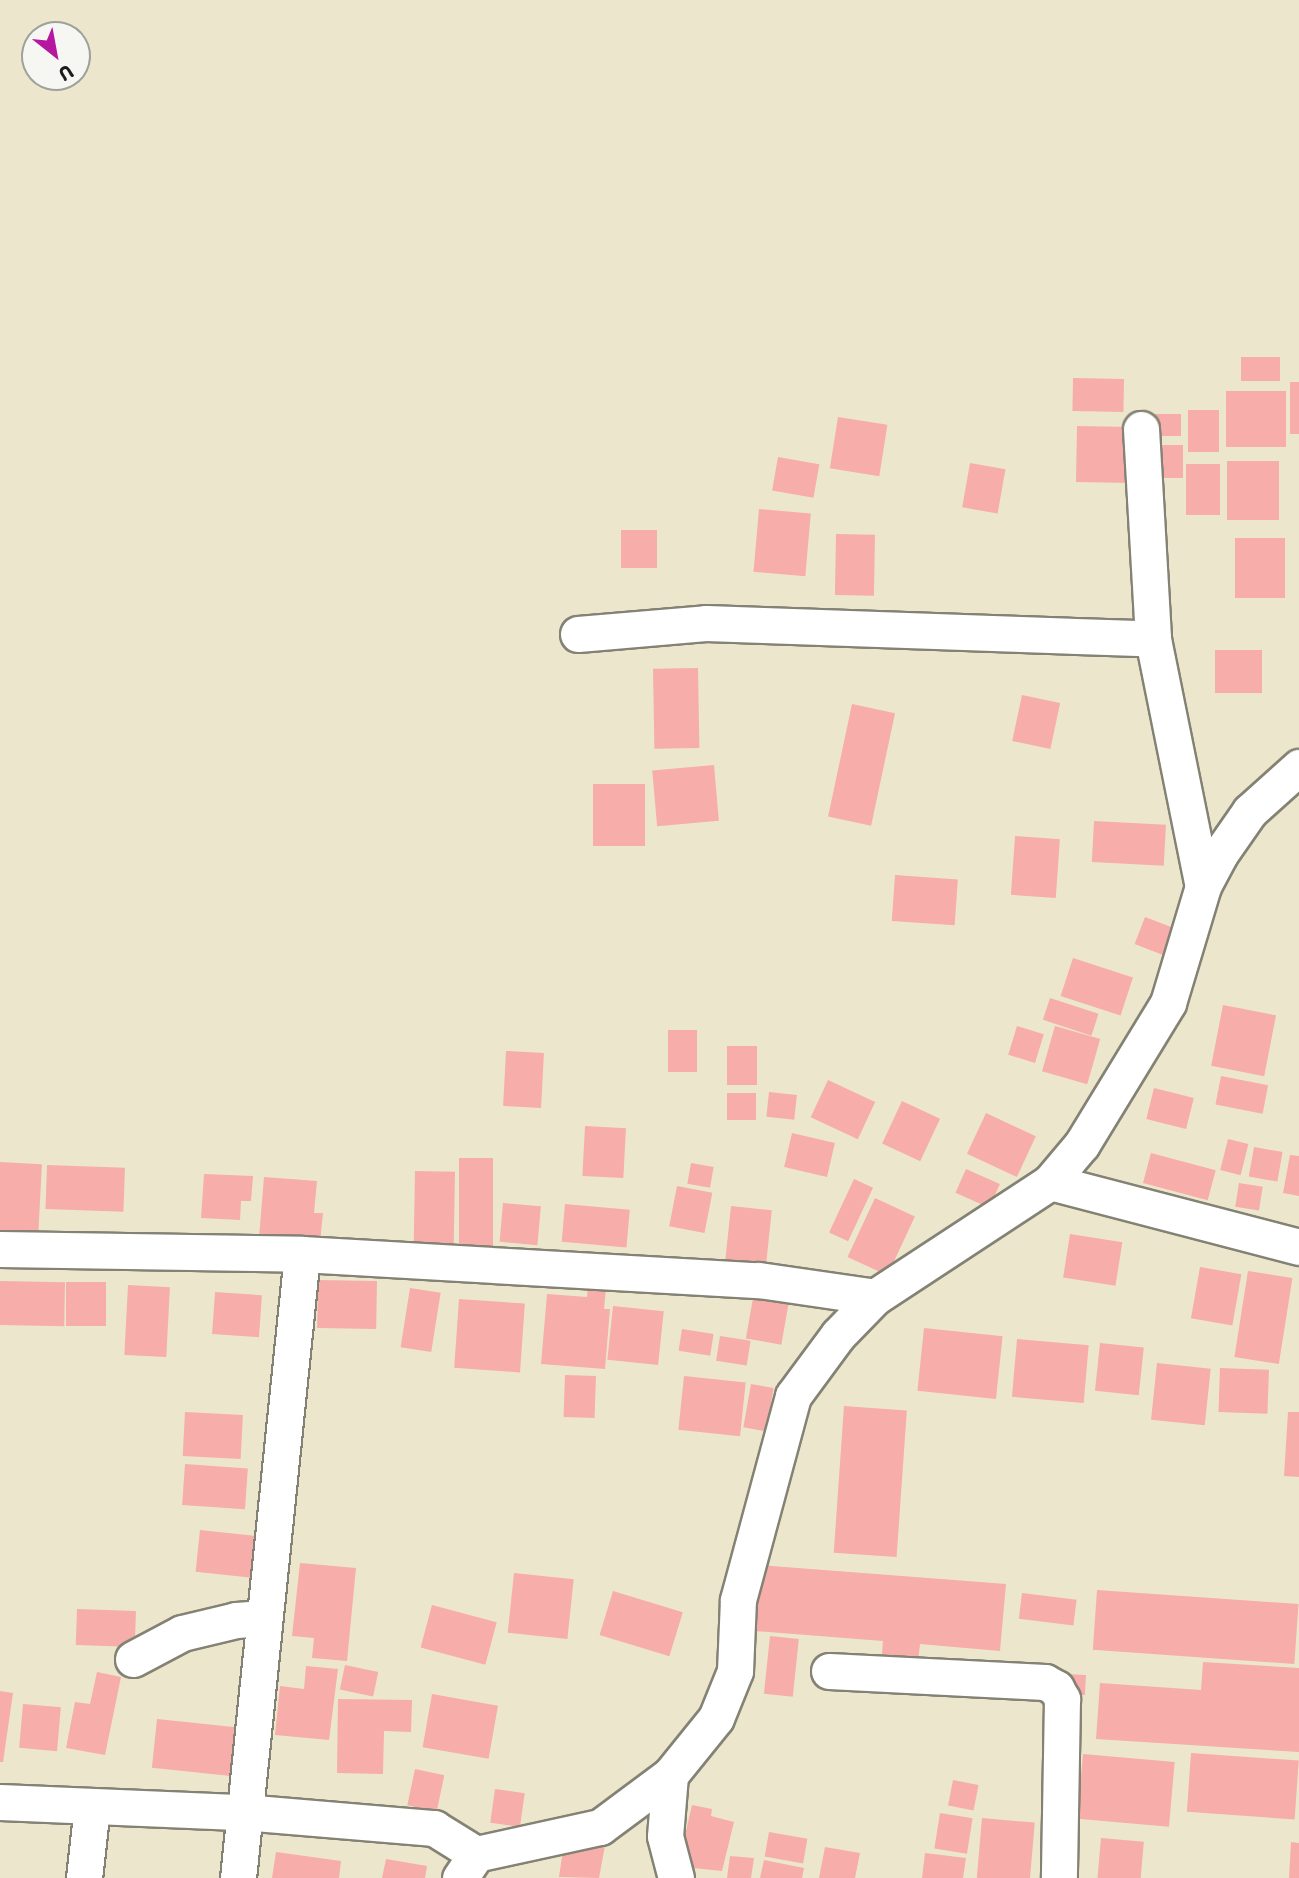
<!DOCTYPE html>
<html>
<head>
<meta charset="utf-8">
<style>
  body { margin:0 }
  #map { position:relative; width:1299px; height:1878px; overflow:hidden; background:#ece7cc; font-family:"Shantell Sans",sans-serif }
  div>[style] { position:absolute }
  .building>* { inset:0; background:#f7ada9; transform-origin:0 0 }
  .roads { filter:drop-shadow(2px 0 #848274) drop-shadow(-2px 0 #848274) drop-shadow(0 2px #848274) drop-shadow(0 -2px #848274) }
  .minor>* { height:35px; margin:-17.5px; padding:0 17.5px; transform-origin:17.5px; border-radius:17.5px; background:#fff }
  span { translate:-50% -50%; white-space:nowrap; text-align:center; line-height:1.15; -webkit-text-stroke:5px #f6f6f2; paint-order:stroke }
  .north { position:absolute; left:21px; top:21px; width:70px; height:70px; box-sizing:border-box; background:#f6f6f2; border:2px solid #9f9f9c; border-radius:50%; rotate:149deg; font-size:19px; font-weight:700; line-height:28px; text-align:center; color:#1c1c1c }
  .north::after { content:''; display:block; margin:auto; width:24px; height:32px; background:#b5179e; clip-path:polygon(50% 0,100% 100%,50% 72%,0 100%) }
</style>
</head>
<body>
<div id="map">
  <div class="building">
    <i style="left:1241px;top:357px;width:39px;height:24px"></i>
    <i style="left:1073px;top:378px;width:51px;height:33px;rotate:1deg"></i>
    <i style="left:1290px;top:382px;width:9px;height:52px"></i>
    <i style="left:1226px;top:391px;width:60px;height:56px"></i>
    <i style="left:1188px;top:410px;width:31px;height:42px"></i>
    <i style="left:1155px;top:414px;width:26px;height:22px"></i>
    <i style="left:838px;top:417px;width:50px;height:52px;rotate:9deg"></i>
    <i style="left:1077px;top:426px;width:55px;height:56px;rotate:1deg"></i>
    <i style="left:1160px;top:445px;width:23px;height:33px"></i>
    <i style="left:778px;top:457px;width:42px;height:34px;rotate:10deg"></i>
    <i style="left:1227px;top:461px;width:52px;height:59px"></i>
    <i style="left:970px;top:463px;width:36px;height:45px;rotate:10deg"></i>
    <i style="left:1186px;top:464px;width:34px;height:51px"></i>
    <i style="left:759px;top:509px;width:52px;height:63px;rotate:5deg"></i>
    <i style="left:621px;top:530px;width:36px;height:38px"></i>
    <i style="left:836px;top:534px;width:39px;height:61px;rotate:1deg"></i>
    <i style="left:1235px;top:538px;width:50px;height:60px"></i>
    <i style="left:1215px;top:650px;width:47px;height:43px"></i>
    <i style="left:698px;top:668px;width:80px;height:45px;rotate:89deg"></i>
    <i style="left:1022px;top:695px;width:39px;height:47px;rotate:12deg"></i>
    <i style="left:852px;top:704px;width:44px;height:115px;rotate:12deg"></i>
    <i style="left:714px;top:765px;width:56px;height:62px;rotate:85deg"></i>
    <i style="left:593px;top:784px;width:52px;height:62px"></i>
    <i style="left:1094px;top:821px;width:72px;height:41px;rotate:3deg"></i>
    <i style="left:1015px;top:836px;width:45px;height:59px;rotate:4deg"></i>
    <i style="left:895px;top:875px;width:63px;height:46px;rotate:4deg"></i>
    <i style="left:1145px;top:917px;width:42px;height:29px;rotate:21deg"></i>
    <i style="left:1073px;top:958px;width:63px;height:40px;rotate:18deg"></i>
    <i style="left:1050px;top:998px;width:51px;height:23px;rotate:18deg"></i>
    <i style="left:1223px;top:1005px;width:54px;height:62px;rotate:11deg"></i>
    <i style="left:1017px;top:1026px;width:28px;height:30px;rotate:17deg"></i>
    <i style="left:1055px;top:1026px;width:47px;height:47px;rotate:16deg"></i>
    <i style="left:697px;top:1030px;width:42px;height:29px;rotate:90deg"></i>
    <i style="left:727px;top:1046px;width:30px;height:39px"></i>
    <i style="left:506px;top:1051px;width:38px;height:55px;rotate:3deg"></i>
    <i style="left:1221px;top:1076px;width:48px;height:29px;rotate:11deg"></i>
    <i style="left:828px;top:1080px;width:52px;height:41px;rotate:25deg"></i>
    <i style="left:1154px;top:1088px;width:41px;height:32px;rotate:14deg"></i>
    <i style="left:769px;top:1092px;width:28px;height:25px;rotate:6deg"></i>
    <i style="left:727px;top:1093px;width:29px;height:27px"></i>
    <i style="left:902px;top:1101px;width:42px;height:47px;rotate:25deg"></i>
    <i style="left:986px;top:1113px;width:55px;height:45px;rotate:25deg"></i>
    <i style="left:585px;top:1126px;width:41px;height:50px;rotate:3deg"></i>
    <i style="left:792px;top:1133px;width:44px;height:35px;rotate:13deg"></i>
    <i style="left:1228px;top:1139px;width:21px;height:32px;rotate:14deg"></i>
    <i style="left:1254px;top:1147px;width:29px;height:30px;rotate:10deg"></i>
    <i style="left:1151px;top:1153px;width:67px;height:31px;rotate:15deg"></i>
    <i style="clip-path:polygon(1290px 1155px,1299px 1156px,1299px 1196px,1283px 1193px)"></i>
    <i style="left:459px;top:1158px;width:34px;height:92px"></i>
    <i style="left:0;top:1162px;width:42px;height:70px;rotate:3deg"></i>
    <i style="left:691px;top:1163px;width:23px;height:21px;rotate:10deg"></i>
    <i style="left:47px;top:1165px;width:78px;height:44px;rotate:2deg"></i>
    <i style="left:966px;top:1169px;width:37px;height:26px;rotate:24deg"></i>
    <i style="left:415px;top:1171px;width:40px;height:78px;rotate:1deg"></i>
    <i style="clip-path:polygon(204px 1174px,253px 1176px,251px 1201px,241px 1201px,240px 1220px,201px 1218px)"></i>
    <i style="clip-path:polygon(264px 1177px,317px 1181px,314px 1213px,323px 1213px,320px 1242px,259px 1238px)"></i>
    <i style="left:854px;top:1179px;width:21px;height:59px;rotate:25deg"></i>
    <i style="left:1239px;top:1183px;width:24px;height:24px;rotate:9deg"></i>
    <i style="left:677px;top:1186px;width:36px;height:41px;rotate:11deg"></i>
    <i style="left:875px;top:1198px;width:44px;height:65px;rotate:25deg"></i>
    <i style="left:503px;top:1203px;width:38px;height:39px;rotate:5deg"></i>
    <i style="left:565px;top:1204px;width:65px;height:38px;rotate:5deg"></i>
    <i style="left:731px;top:1206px;width:41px;height:59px;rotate:6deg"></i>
    <i style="left:1070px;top:1234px;width:53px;height:44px;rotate:9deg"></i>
    <i style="left:1200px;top:1267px;width:42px;height:52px;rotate:10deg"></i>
    <i style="left:1248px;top:1271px;width:45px;height:87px;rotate:9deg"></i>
    <i style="left:318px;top:1280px;width:59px;height:48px;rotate:1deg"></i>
    <i style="left:0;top:1281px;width:65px;height:44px;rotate:1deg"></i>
    <i style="left:66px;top:1282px;width:40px;height:44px"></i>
    <i style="left:128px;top:1285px;width:42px;height:70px;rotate:3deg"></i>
    <i style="clip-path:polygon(588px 1286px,606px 1288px,604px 1309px,610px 1309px,605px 1369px,541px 1364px,547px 1294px,587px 1297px)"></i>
    <i style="left:410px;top:1288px;width:31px;height:60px;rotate:9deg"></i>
    <i style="left:215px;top:1292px;width:47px;height:42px;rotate:4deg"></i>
    <i style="left:753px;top:1298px;width:36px;height:41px;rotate:10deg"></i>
    <i style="left:459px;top:1299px;width:66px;height:69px;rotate:4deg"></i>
    <i style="left:613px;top:1306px;width:51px;height:54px;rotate:6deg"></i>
    <i style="left:924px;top:1328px;width:79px;height:63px;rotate:6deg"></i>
    <i style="left:682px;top:1329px;width:32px;height:22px;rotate:9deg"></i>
    <i style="left:720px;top:1336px;width:31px;height:25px;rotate:9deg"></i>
    <i style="left:1017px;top:1339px;width:72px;height:58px;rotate:5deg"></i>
    <i style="left:1100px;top:1343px;width:44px;height:48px;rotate:6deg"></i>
    <i style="left:1157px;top:1363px;width:54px;height:57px;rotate:6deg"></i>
    <i style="left:1220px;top:1368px;width:49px;height:44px;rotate:2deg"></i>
    <i style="left:565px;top:1375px;width:31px;height:42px;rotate:2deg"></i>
    <i style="left:684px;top:1376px;width:62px;height:54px;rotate:6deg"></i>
    <i style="left:751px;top:1384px;width:23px;height:44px;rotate:10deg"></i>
    <i style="left:844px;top:1406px;width:63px;height:147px;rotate:4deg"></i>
    <i style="left:185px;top:1412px;width:58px;height:44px;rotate:3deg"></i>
    <i style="clip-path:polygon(1288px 1412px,1299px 1412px,1299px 1477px,1284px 1476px)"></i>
    <i style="left:185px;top:1464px;width:63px;height:41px;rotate:4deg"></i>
    <i style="left:200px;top:1530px;width:59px;height:42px;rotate:6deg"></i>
    <i style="clip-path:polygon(300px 1563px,356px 1568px,347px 1661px,312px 1658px,314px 1638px,292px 1636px)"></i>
    <i style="clip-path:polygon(759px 1565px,1006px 1584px,1000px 1651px,920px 1644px,917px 1670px,881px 1667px,883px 1641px,754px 1631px)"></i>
    <i style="left:514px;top:1573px;width:60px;height:60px;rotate:6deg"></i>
    <i style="left:1097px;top:1590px;width:202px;height:60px;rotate:4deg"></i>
    <i style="left:613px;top:1591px;width:73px;height:46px;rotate:17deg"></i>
    <i style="left:1022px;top:1593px;width:55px;height:26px;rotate:7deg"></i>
    <i style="left:432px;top:1605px;width:67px;height:44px;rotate:15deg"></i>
    <i style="left:77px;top:1609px;width:59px;height:36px;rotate:2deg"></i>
    <i style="left:770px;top:1636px;width:29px;height:58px;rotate:6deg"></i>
    <i style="clip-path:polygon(1203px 1662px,1299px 1668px,1299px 1752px,1096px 1739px,1100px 1683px,1201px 1690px)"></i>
    <i style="left:345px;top:1665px;width:34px;height:25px;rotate:12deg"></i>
    <i style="clip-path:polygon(306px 1666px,338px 1669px,329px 1740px,275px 1735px,280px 1686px,304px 1689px)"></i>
    <i style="clip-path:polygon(97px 1672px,121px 1677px,105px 1755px,66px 1748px,75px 1702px,90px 1704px)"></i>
    <i style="left:1065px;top:1674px;width:21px;height:20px;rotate:3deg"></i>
    <i style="clip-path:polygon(0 1691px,13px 1693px,3px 1762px,0 1762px)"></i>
    <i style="left:432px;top:1694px;width:67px;height:54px;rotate:10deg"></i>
    <i style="clip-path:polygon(338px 1699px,412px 1700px,411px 1732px,384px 1731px,383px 1774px,337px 1773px)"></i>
    <i style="left:23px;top:1704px;width:38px;height:44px;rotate:5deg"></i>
    <i style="left:157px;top:1719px;width:84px;height:49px;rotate:6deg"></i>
    <i style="left:1191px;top:1753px;width:108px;height:59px;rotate:4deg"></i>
    <i style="left:1083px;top:1754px;width:92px;height:65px;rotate:5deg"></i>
    <i style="left:415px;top:1769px;width:30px;height:37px;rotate:12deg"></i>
    <i style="left:953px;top:1780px;width:26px;height:26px;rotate:11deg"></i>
    <i style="left:495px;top:1789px;width:30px;height:34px;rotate:8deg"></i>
    <i style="clip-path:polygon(692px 1805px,712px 1809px,711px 1816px,734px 1822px,722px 1871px,693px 1868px,685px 1835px)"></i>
    <i style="left:940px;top:1813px;width:33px;height:36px;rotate:9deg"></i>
    <i style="left:982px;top:1818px;width:53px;height:60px;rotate:5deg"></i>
    <i style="left:769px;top:1832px;width:39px;height:25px;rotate:10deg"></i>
    <i style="left:1101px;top:1838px;width:43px;height:40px;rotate:5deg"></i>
    <i style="clip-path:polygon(606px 1840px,599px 1878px,559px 1877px,564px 1843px)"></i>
    <i style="clip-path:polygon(1291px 1842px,1299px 1843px,1299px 1878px,1289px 1878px)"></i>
    <i style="clip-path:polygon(825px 1847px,860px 1853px,855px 1878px,819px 1878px)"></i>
    <i style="clip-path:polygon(276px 1852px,341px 1861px,339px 1878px,272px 1878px)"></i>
    <i style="clip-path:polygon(925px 1853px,966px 1858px,963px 1878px,922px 1878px)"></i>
    <i style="clip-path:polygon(730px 1856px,754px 1858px,751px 1878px,727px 1878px)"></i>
    <i style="clip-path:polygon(386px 1859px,427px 1866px,425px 1878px,382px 1878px)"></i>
    <i style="clip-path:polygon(764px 1860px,804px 1868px,802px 1878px,760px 1878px)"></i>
  </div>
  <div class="roads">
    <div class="minor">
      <i style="left:1141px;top:429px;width:210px;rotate:86.7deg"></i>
      <i style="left:1153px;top:639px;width:252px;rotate:78.6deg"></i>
      <i style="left:578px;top:634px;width:128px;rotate:-4.9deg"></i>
      <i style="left:706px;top:623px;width:447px;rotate:2deg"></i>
      <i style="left:1050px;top:1182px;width:257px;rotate:14.6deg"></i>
      <i style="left:0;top:1249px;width:302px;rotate:0.9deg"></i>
      <i style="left:302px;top:1254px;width:458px;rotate:3.3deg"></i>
      <i style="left:759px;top:1280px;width:117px;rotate:8.3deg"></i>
      <i style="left:133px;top:1659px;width:55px;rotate:-28deg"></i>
      <i style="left:182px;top:1633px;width:56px;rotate:-13.5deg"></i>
      <i style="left:236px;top:1620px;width:28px;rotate:-4deg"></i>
      <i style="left:829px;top:1671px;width:216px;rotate:2.9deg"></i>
      <i style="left:1045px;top:1682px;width:13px;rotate:29deg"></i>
      <i style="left:1056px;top:1688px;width:13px;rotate:61deg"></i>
      <i style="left:1062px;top:1699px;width:179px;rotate:91deg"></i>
      <i style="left:0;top:1802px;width:243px;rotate:2.4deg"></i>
      <i style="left:243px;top:1812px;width:192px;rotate:4.8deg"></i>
      <i style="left:434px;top:1828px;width:49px;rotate:31.8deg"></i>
      <i style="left:84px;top:1878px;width:71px;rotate:-83.6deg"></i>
      <i style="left:238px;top:1878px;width:627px;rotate:-84.14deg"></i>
      <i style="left:460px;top:1878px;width:29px;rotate:-56deg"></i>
      <i style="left:476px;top:1854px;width:127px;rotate:-12.3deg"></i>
      <i style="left:600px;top:1827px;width:87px;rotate:-36.6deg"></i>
      <i style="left:676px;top:1878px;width:43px;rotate:-104.7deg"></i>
      <i style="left:665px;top:1836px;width:61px;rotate:-85.3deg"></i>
      <i style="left:670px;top:1775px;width:73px;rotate:-51.1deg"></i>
      <i style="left:716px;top:1718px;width:51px;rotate:-68deg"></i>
      <i style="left:735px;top:1671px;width:71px;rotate:-87.6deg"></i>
      <i style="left:738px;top:1600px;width:211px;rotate:-74.9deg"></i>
      <i style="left:793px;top:1396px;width:76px;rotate:-53.6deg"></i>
      <i style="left:838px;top:1335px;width:53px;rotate:-45.8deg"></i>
      <i style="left:875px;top:1297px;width:209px;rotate:-33.3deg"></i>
      <i style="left:1050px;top:1182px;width:50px;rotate:-49.9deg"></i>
      <i style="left:1082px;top:1144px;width:165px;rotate:-58.6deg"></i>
      <i style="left:1168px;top:1003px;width:122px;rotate:-73.3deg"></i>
      <i style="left:1203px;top:886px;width:36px;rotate:-62deg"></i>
      <i style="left:1220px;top:854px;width:52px;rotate:-55.1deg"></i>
      <i style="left:1250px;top:811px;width:66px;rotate:-41.9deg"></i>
    </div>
  </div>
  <div class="north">U</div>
</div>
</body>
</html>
